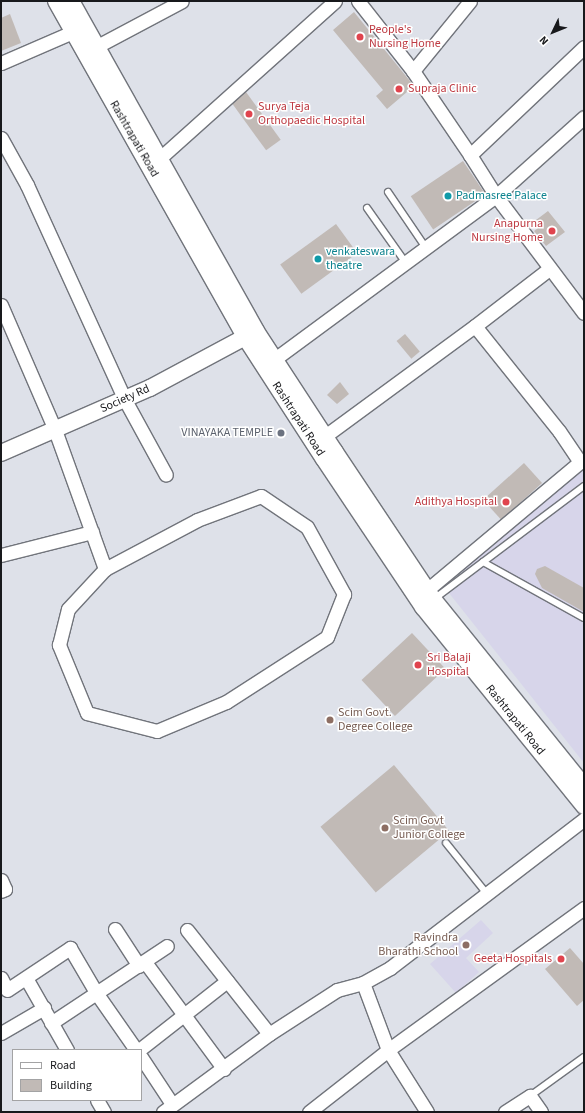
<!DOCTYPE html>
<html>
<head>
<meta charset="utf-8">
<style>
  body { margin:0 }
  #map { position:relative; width:585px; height:1113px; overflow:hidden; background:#dee1e9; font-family:"Source Sans 3",sans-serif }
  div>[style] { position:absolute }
  .education>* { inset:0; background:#d7d5ea }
  .building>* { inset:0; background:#c1bab6; transform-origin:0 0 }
  .roads { filter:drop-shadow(1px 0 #71747b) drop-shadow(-1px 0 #71747b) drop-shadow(0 1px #71747b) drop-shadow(0 -1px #71747b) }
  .service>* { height:6px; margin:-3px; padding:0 3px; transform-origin:3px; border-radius:3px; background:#fff }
  .minor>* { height:13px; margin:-6.5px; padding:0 6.5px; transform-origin:6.5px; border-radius:6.5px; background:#fff }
  .tertiary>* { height:16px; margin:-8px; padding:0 8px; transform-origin:8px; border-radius:8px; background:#fff }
  .dots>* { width:11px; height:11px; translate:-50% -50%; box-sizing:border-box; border:2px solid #fff; border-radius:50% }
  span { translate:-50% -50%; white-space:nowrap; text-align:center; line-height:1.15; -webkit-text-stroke:3px #fff; paint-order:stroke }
  .health-label { font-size:12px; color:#be3a42 }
  .left { translate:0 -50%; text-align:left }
  .right { translate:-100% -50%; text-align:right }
  .street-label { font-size:12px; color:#18191c }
  .culture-label { font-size:12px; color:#0d838f }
  .worship-label { font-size:12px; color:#5b616d }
  .education-label { font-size:12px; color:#785e54 }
  .frame { position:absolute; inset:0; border:2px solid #18191c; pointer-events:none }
  .legend { position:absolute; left:12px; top:1049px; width:130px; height:52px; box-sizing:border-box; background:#fff; border:1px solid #a3a3a4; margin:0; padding:5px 7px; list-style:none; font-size:12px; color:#18191c }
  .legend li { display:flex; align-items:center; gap:8px; height:20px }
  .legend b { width:20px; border:1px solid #a3a3a4 }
  .north { position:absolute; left:533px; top:12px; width:40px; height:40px; -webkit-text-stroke:3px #fff; paint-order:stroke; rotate:227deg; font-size:11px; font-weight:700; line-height:16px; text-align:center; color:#18191c }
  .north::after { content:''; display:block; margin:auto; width:14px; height:18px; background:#18191c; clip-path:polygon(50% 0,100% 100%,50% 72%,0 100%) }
</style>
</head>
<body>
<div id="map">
  <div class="education">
    <i style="clip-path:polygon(584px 466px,584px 763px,441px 583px)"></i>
    <i style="clip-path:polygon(481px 920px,493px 933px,466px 958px,479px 972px,456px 993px,430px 964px)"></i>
  </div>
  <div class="building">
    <i style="clip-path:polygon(354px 12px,414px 86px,387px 109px,376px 96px,383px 90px,333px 30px)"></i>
    <i style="clip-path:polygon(10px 14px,21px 43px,1px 51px,1px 18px)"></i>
    <i style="left:246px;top:92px;width:59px;height:18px;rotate:54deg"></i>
    <i style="left:463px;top:161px;width:40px;height:63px;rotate:56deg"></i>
    <i style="clip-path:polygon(548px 211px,565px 232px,546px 246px,534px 231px,541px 226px,536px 220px)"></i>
    <i style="left:336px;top:224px;width:36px;height:69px;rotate:54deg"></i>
    <i style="left:405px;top:334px;width:23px;height:11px;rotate:50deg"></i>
    <i style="clip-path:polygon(340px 382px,349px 394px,337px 404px,327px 395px)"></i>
    <i style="left:524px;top:463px;width:27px;height:55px;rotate:48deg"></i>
    <i style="clip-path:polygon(545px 566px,584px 588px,584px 612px,542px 588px,535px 574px,537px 569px)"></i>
    <i style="left:412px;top:633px;width:49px;height:69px;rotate:47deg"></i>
    <i style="left:394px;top:765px;width:86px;height:96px;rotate:50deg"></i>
    <i style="clip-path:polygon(570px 948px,584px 964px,584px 1000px,577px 1006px,545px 969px)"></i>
  </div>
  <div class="roads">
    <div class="service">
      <i style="left:388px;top:192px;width:68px;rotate:55.8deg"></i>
      <i style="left:367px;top:208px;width:67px;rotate:54.7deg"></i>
      <i style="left:483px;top:562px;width:115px;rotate:29deg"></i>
      <i style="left:434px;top:599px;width:188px;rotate:-37deg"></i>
      <i style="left:446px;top:843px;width:65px;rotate:51.2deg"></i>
      <i style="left:530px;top:1096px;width:67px;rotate:-35.8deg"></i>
    </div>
    <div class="minor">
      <i style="left:358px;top:1px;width:89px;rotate:51.8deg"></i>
      <i style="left:413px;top:71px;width:102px;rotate:55.8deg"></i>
      <i style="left:584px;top:47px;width:157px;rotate:136.5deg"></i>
      <i style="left:470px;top:155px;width:49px;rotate:57.6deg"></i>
      <i style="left:496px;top:196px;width:146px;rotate:53.1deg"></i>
      <i style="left:88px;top:51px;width:106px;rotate:-28deg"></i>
      <i style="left:1px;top:63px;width:88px;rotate:-23.4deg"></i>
      <i style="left:413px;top:71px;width:90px;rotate:-50.8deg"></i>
      <i style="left:1px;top:138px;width:54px;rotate:61deg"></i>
      <i style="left:27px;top:185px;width:236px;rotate:65.5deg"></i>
      <i style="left:125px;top:400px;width:85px;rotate:61.3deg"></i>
      <i style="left:160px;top:158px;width:235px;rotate:-41.9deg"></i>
      <i style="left:1px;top:305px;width:136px;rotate:66.6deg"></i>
      <i style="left:55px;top:430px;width:148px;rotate:70.2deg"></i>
      <i style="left:268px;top:364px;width:283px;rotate:-36.4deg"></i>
      <i style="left:496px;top:196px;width:118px;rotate:-41.9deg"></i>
      <i style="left:325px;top:436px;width:186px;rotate:-36.3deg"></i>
      <i style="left:261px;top:496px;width:55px;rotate:34deg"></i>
      <i style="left:307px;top:527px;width:77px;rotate:61.1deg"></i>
      <i style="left:344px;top:594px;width:46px;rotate:111.6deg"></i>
      <i style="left:327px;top:637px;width:120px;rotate:147.2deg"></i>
      <i style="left:226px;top:702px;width:75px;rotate:157.2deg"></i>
      <i style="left:157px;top:731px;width:72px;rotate:-165.6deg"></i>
      <i style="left:87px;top:713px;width:74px;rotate:-112.4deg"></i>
      <i style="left:59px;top:645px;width:37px;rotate:-76deg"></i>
      <i style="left:68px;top:609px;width:54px;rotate:-47.2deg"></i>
      <i style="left:105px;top:569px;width:104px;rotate:-28deg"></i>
      <i style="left:197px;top:520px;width:68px;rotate:-20.6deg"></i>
      <i style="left:1px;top:555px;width:94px;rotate:-14.2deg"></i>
      <i style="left:427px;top:590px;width:199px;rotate:-39.9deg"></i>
      <i style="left:580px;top:462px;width:37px;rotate:-124deg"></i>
      <i style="left:559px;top:431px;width:134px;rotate:-128.7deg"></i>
      <i style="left:475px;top:326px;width:93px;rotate:-37.6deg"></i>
      <i style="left:1px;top:880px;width:10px;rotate:66deg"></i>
      <i style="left:5px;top:889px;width:4px;rotate:153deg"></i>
      <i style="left:115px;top:929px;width:44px;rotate:57deg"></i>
      <i style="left:187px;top:930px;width:132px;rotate:51.7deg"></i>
      <i style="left:145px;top:962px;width:133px;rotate:53.6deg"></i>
      <i style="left:1px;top:978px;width:13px;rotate:63deg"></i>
      <i style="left:7px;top:990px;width:76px;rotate:-33.7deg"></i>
      <i style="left:70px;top:948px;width:53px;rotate:59.6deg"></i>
      <i style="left:97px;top:994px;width:68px;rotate:55.1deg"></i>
      <i style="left:26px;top:978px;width:83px;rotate:60.3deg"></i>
      <i style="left:363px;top:983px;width:72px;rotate:69.5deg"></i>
      <i style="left:388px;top:1050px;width:73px;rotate:57.8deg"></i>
      <i style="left:51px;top:1023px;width:139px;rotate:-33.6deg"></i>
      <i style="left:1px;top:1033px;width:50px;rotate:-30.2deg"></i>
      <i style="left:139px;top:1050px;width:112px;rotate:-38.1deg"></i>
      <i style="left:141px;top:1057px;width:56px;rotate:56.6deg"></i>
      <i style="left:97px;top:1100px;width:14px;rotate:60deg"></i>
      <i style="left:163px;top:1112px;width:132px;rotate:-36.3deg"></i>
      <i style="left:269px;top:1034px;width:81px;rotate:-32.9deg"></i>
      <i style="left:337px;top:990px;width:27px;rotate:-15deg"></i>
      <i style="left:363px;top:983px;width:31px;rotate:-29deg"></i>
      <i style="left:390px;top:968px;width:245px;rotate:-37.5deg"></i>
      <i style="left:309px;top:1112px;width:100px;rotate:-38.1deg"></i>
      <i style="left:388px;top:1050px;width:242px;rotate:-35.9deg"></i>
      <i style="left:505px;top:1112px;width:30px;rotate:-33deg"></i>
      <i style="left:530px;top:1096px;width:19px;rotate:55deg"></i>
    </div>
    <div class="tertiary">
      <i style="left:56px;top:1px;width:386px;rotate:60.6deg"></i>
      <i style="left:245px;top:337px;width:145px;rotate:57.1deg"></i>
      <i style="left:324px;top:459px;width:178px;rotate:56.2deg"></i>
      <i style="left:423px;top:607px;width:256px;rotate:51deg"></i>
      <i style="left:71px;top:1px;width:378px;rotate:60.7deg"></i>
      <i style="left:256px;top:331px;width:145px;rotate:56.9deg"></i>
      <i style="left:335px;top:452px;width:177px;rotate:56.3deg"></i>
      <i style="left:433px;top:599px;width:240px;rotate:51.1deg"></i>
      <i style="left:1px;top:453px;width:163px;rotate:-23.6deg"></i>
      <i style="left:150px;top:388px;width:108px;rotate:-28.2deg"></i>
    </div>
  </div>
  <div class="dots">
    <i style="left:360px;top:37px;background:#e0444e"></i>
    <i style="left:399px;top:89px;background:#e0444e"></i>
    <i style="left:249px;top:114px;background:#e0444e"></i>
    <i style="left:448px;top:196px;background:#0f9aa8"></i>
    <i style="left:552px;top:231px;background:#e0444e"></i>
    <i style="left:318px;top:259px;background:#0f9aa8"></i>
    <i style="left:281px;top:433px;background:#6b7280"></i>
    <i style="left:506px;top:502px;background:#e0444e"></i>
    <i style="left:418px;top:665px;background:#e0444e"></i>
    <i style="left:330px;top:720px;background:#8d6e63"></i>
    <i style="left:385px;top:828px;background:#8d6e63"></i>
    <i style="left:466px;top:945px;background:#8d6e63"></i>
    <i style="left:561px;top:959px;background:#e0444e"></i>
  </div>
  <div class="health-label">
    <span class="left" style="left:369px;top:37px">People's<br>Nursing Home</span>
    <span class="left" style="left:408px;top:89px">Supraja Clinic</span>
    <span class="left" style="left:258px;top:114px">Surya Teja<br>Orthopaedic Hospital</span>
    <span class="right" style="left:543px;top:231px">Anapurna<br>Nursing Home</span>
    <span class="right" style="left:497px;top:502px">Adithya Hospital</span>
    <span class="left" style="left:427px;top:665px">Sri Balaji<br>Hospital</span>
    <span class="right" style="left:552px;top:959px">Geeta Hospitals</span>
  </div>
  <div class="street-label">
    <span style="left:134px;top:139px;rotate:60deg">Rashtrapati Road</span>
    <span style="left:125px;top:399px;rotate:-24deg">Society Rd</span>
    <span style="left:298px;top:419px;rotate:57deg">Rashtrapati Road</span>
    <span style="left:515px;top:720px;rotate:51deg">Rashtrapati Road</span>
  </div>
  <div class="culture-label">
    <span class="left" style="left:456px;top:196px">Padmasree Palace</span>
    <span class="left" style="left:326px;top:259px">venkateswara<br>theatre</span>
  </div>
  <div class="worship-label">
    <span class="right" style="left:273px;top:433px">VINAYAKA TEMPLE</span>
  </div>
  <div class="education-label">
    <span class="left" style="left:338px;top:720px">Scim Govt.<br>Degree College</span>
    <span class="left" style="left:393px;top:828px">Scim Govt<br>Junior College</span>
    <span class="right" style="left:458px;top:945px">Ravindra<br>Bharathi School</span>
  </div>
  <div class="frame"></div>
  <ul class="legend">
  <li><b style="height:5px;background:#fff"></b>Road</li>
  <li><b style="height:11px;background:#c1bab6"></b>Building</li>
  </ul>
  <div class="north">N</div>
</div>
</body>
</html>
